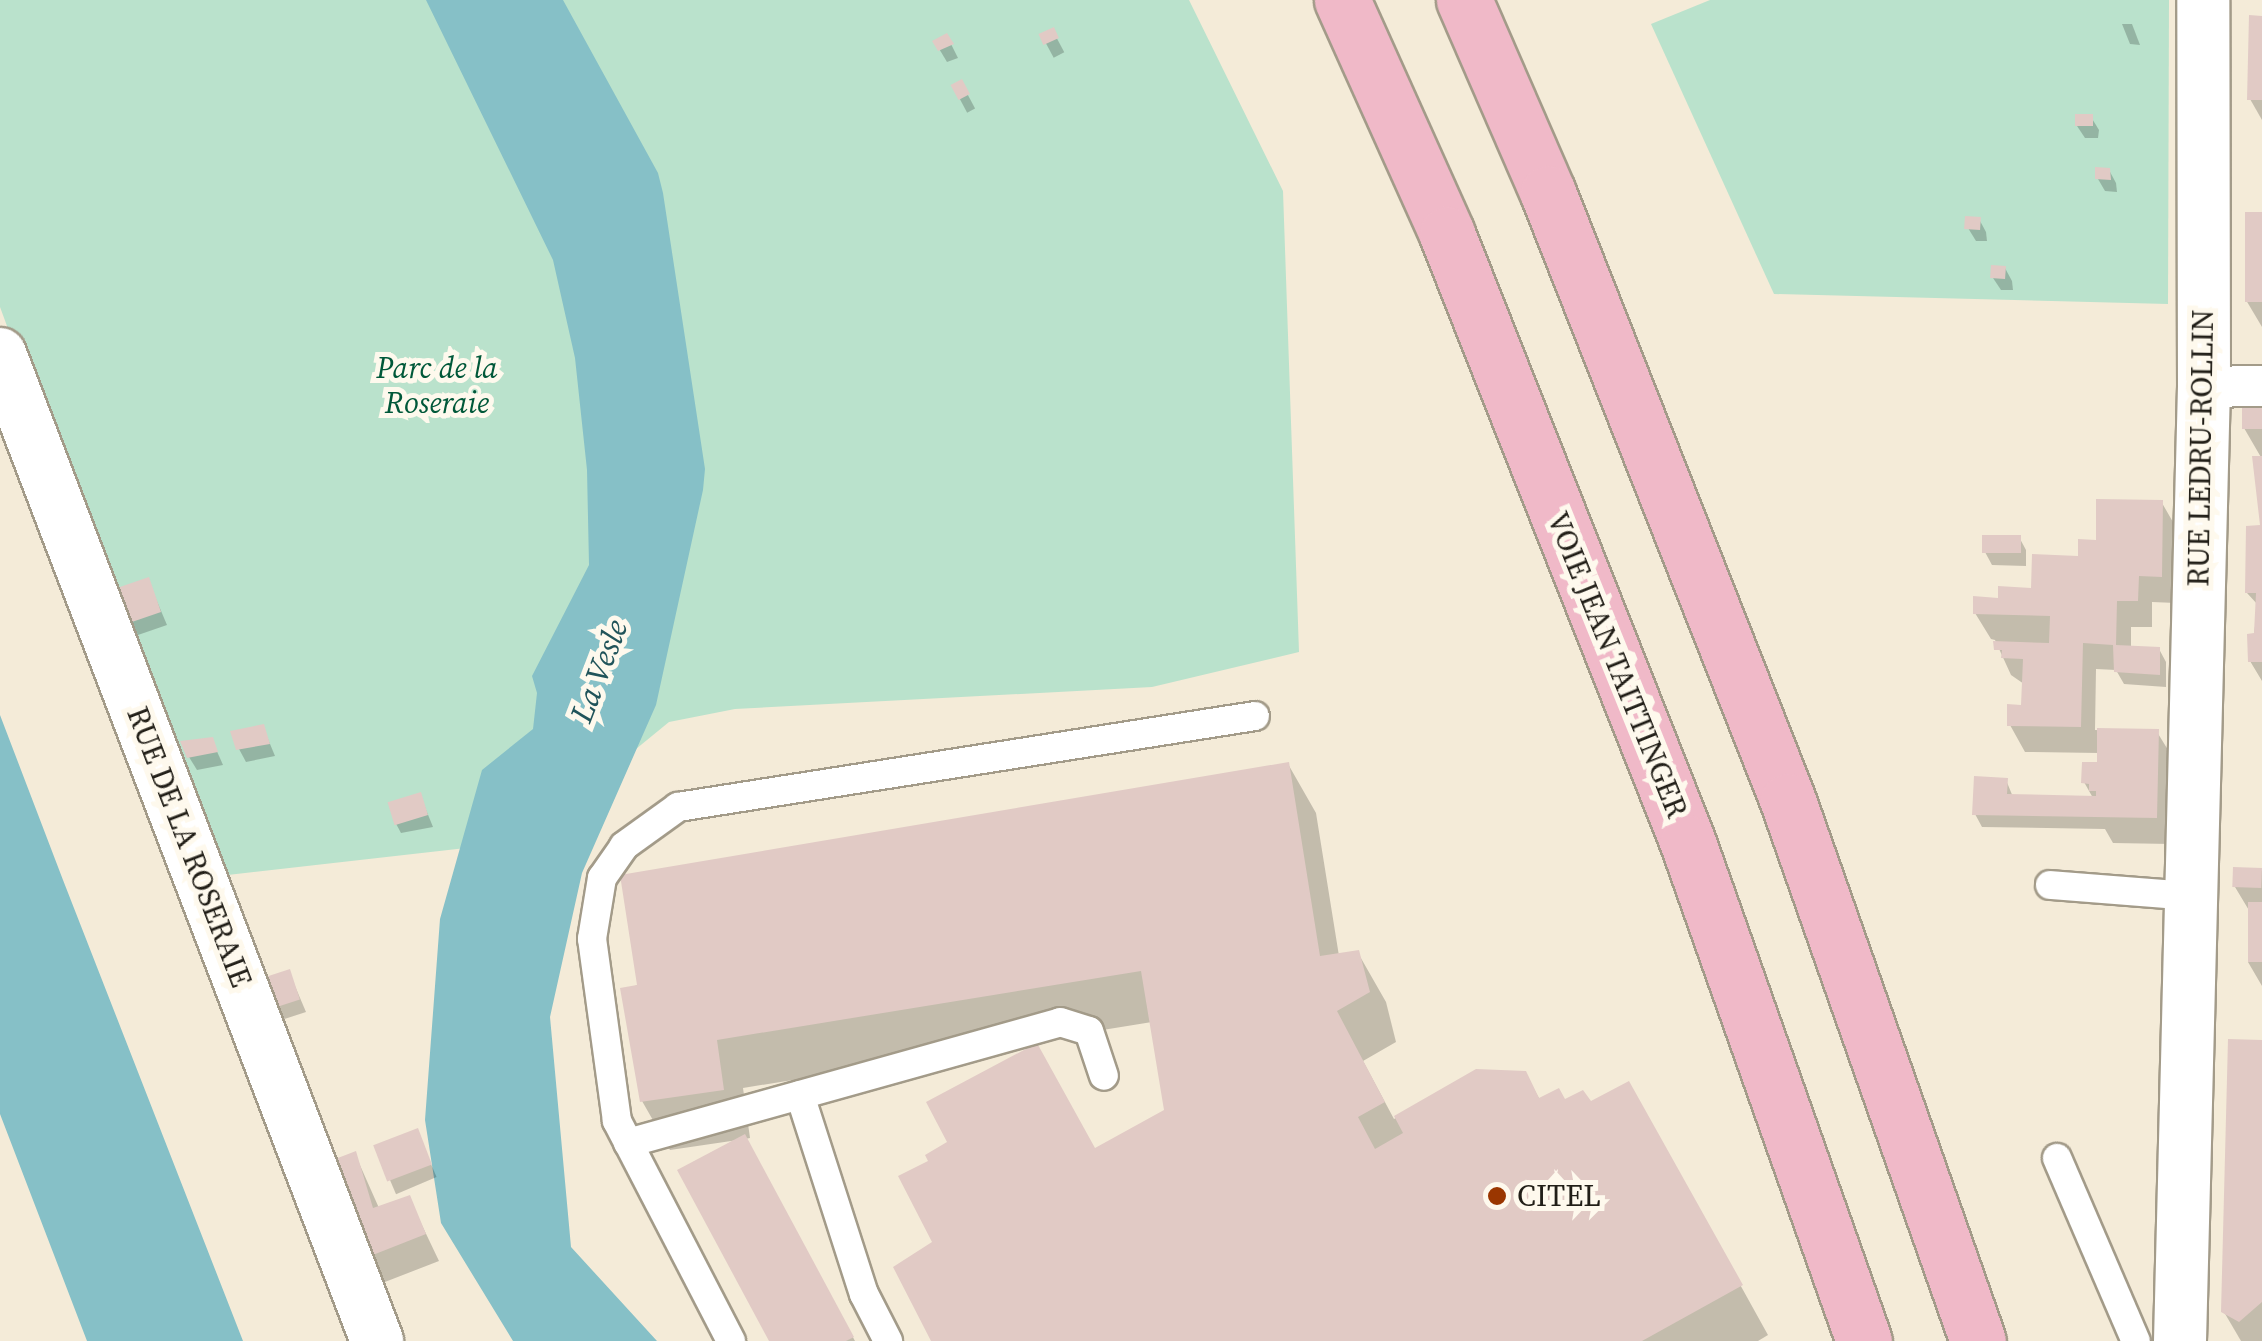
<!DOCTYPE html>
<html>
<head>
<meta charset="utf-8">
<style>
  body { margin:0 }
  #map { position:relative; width:2262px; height:1341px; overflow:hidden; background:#f4ebd8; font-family:"Source Serif 4",serif }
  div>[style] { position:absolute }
  .green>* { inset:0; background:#bae2cc }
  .water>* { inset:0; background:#86c0c7 }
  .shadow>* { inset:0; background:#0003; transform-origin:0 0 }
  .building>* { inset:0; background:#e1cac5; transform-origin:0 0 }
  .roads { filter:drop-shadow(2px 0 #a39b89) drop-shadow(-2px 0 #a39b89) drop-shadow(0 2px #a39b89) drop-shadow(0 -2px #a39b89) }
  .service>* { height:28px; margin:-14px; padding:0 14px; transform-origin:14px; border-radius:14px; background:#fff }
  .pedestrian>* { height:40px; margin:-20px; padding:0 20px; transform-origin:20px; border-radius:20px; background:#fff }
  .minor>* { height:52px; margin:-26px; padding:0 26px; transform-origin:26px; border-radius:26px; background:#fff }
  .motorway>* { height:55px; margin:-27.5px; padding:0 27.5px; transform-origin:27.5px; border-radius:27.5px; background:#f0b9c8 }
  .dots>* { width:28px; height:28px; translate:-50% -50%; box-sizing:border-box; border:5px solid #fef9ed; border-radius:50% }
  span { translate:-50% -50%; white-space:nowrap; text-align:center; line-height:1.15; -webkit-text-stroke:10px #fef9ed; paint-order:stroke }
  .park-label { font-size:30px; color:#005839; font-style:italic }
  .street-label { font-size:30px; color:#211e17 }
  .poi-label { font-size:30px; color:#211e17 }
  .left { translate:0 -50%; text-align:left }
  .water-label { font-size:32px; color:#21545a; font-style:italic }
</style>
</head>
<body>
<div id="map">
  <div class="green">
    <i style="clip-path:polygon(0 0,1189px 0,1283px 191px,1299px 652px,1152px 687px,735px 709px,669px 722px,636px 749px,599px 833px,210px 877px,0 307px)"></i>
    <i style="clip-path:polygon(1710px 0,2169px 0,2168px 304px,1774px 294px,1651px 24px)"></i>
  </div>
  <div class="water">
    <i style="clip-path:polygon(426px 0,563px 0,658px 173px,663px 193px,705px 469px,703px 490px,656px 705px,582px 873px,550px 1017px,571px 1247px,657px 1341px,513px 1341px,441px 1223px,425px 1120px,440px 919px,482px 770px,533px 729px,537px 693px,532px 676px,589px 565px,587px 470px,575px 358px,553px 260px)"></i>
    <i style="clip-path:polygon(0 715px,63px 880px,243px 1341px,87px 1341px,0 1114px)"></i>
  </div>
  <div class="shadow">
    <i style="clip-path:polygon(2262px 18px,2262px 120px,2250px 99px)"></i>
    <i style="clip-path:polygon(2122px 24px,2132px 24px,2140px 45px,2130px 44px)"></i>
    <i style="left:1053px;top:31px;width:24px;height:12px;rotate:62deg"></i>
    <i style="clip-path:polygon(947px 36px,958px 58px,947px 62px,935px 42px)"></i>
    <i style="left:961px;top:82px;width:30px;height:9px;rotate:62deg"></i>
    <i style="clip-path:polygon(2091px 117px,2099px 130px,2098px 138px,2085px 138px,2077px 126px)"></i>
    <i style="clip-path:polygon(2109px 170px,2116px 183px,2117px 192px,2105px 191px,2098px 179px)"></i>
    <i style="clip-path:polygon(2262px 215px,2262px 327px,2246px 300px)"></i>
    <i style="clip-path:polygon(1979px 219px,1986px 232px,1987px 241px,1976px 241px,1968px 228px)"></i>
    <i style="clip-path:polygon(2005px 268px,2012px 281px,2013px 290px,2001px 290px,1993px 278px)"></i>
    <i style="clip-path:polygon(2262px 400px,2262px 524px,2262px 459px,2244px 428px)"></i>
    <i style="clip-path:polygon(2162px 503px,2177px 529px,2176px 603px,2152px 602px,2152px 627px,2131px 627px,2131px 648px,2159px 649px,2166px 662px,2166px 687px,2124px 684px,2116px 670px,2096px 669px,2095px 730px,2157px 732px,2173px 758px,2171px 844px,2113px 843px,2105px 829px,1982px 827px,1975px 814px,2006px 780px,2013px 797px,2093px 798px,2084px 782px,2099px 764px,2099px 753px,2025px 752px,2010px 725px,2023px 708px,2024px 684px,2011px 675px,1995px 640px,1991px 639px,1975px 613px,2033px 590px)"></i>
    <i style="clip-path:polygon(2262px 530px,2262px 681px,2250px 661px,2258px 605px,2247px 593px)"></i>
    <i style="clip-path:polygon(2019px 537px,2026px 550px,2026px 566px,1992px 565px,1985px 552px)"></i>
    <i style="clip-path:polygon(148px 580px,167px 625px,138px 635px,130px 622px)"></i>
    <i style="clip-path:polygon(263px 727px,275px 756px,246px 762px,239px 749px)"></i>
    <i style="clip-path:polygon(212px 740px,223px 765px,197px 770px,189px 757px)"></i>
    <i style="clip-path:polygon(1288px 764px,1316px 813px,1339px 956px,1358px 953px,1386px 1002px,1396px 1042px,1363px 1061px,1394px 1119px,1477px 1072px,1525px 1073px,1540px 1100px,1590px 1104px,1656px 1133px,1768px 1335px,1758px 1341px,934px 1341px,1095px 1151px,1167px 1112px,1152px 1022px,743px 1088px,750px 1138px,745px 1139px,855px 1341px,772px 1341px,738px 1140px,670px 1150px,642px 1101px,623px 990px)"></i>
    <i style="clip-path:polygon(420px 795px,433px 827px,401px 833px,394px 820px)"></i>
    <i style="clip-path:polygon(2262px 870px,2262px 986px,2248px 962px,2250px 912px,2235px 887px)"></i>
    <i style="clip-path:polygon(289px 972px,306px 1012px,266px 1025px)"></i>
    <i style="clip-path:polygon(2262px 1042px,2262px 1341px,2241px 1341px,2224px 1312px)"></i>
    <i style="left:417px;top:1131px;width:50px;height:44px;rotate:67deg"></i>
    <i style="clip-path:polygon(355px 1154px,379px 1208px,409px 1198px,439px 1261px,372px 1287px)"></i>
  </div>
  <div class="building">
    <i style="clip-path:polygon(2249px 15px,2262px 16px,2262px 100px,2247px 100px)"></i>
    <i style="left:1054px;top:27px;width:12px;height:17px;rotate:66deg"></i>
    <i style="clip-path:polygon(947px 33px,954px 44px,938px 51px,932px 41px)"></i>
    <i style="left:962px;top:79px;width:17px;height:13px;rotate:62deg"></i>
    <i style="left:2075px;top:114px;width:18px;height:12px"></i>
    <i style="clip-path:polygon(2095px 167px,2110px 168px,2111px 180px,2095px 179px)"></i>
    <i style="left:2262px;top:212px;width:90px;height:17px;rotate:90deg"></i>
    <i style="left:1965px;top:216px;width:16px;height:13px;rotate:4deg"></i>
    <i style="left:1991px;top:265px;width:15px;height:13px;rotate:4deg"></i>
    <i style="left:2262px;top:397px;width:32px;height:20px;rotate:90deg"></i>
    <i style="clip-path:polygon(2252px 456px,2262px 456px,2262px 662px,2248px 662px,2247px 634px,2254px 633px,2256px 593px,2245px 593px,2246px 526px,2260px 525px)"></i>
    <i style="clip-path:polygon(2096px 499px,2163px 500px,2162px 577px,2139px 576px,2138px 601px,2117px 601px,2116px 645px,2160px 647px,2160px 675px,2114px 672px,2113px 645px,2083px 643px,2081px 727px,2007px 726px,2007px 704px,2021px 705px,2023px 659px,2001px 658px,2002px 650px,1994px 650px,1993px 641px,2049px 643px,2050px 616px,1973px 614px,1973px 596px,1998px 598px,1998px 586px,2031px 588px,2032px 554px,2078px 556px,2078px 539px,2096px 540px)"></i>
    <i style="left:1982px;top:535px;width:39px;height:18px"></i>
    <i style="left:149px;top:577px;width:37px;height:37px;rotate:71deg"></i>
    <i style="clip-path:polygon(264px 724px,270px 744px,236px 750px,230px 731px)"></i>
    <i style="clip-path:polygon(2097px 728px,2159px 729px,2157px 818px,1972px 815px,1974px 776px,2008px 778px,2007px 794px,2096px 796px,2096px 791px,2089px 791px,2089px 784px,2081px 783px,2082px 762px,2097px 762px)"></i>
    <i style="clip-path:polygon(213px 737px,218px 752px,187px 758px,180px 741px)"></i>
    <i style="clip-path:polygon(1289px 762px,1320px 956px,1359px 950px,1370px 992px,1337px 1011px,1385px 1102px,1358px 1117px,1375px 1149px,1403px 1133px,1394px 1116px,1476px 1069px,1526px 1071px,1539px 1098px,1559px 1088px,1565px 1099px,1583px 1090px,1591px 1101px,1629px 1081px,1743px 1285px,1642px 1341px,931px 1341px,893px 1267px,932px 1242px,898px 1176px,928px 1161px,925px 1155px,947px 1142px,926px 1102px,1037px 1043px,1095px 1148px,1164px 1110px,1141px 971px,717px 1040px,724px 1090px,640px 1102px,620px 988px,637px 985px,620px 875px)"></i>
    <i style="left:421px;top:792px;width:24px;height:35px;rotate:73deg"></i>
    <i style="left:2233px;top:867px;width:29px;height:20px;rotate:2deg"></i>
    <i style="left:2248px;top:902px;width:14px;height:60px"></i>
    <i style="left:290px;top:969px;width:32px;height:47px;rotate:72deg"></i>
    <i style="clip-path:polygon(2228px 1039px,2262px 1040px,2262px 1302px,2239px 1322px,2221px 1312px)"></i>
    <i style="left:418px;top:1128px;width:39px;height:48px;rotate:69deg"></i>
    <i style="clip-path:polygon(745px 1134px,854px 1337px,846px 1341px,769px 1341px,677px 1170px)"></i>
    <i style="clip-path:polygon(356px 1151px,373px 1208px,410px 1195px,426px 1234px,355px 1262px,317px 1166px)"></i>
  </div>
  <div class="roads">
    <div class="service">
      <i style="left:2050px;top:885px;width:141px;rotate:4.5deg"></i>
      <i style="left:800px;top:1095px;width:209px;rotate:72.2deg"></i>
      <i style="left:864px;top:1294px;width:53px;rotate:62.9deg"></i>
      <i style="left:628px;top:1143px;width:449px;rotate:-15.6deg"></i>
      <i style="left:1060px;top:1022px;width:30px;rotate:17deg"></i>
      <i style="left:1089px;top:1031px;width:47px;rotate:71.6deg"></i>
      <i style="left:2057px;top:1158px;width:199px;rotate:66.7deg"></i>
      <i style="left:731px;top:1341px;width:248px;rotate:-117.4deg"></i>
      <i style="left:617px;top:1121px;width:184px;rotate:-97.8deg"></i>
      <i style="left:592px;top:939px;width:62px;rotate:-80.7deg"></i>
      <i style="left:602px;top:878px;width:39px;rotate:-55deg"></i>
      <i style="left:624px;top:846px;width:67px;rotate:-35.8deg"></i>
      <i style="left:678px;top:807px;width:584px;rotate:-8.96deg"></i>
    </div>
    <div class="pedestrian">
      <i style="left:2204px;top:387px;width:58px;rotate:-1deg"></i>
    </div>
    <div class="minor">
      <i style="left:0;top:354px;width:1057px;rotate:69.09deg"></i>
      <i style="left:2180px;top:1341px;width:954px;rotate:-88.56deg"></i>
      <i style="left:2204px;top:387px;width:387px;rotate:-90.1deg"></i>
    </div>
    <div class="motorway">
      <i style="left:1342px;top:0;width:256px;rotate:65.8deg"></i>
      <i style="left:1447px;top:234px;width:655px;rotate:68.41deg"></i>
      <i style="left:1688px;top:843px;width:528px;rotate:70.54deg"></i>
      <i style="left:1464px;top:0;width:210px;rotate:66.5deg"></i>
      <i style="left:1548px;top:193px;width:654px;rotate:68.46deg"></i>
      <i style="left:1788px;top:801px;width:572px;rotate:70.62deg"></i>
    </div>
  </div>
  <div class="dots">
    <i style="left:1497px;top:1196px;background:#9a3600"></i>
  </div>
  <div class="park-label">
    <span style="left:437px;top:385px">Parc de la<br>Roseraie</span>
  </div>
  <div class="street-label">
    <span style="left:2201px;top:448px;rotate:-89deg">RUE LEDRU-ROLLIN</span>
    <span style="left:1617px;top:665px;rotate:68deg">VOIE JEAN TAITTINGER</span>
    <span style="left:189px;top:847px;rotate:69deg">RUE DE LA ROSERAIE</span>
  </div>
  <div class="poi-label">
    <span class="left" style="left:1517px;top:1196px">CITEL</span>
  </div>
  <div class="water-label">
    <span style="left:599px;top:671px;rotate:-69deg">La Vesle</span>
  </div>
</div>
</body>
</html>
